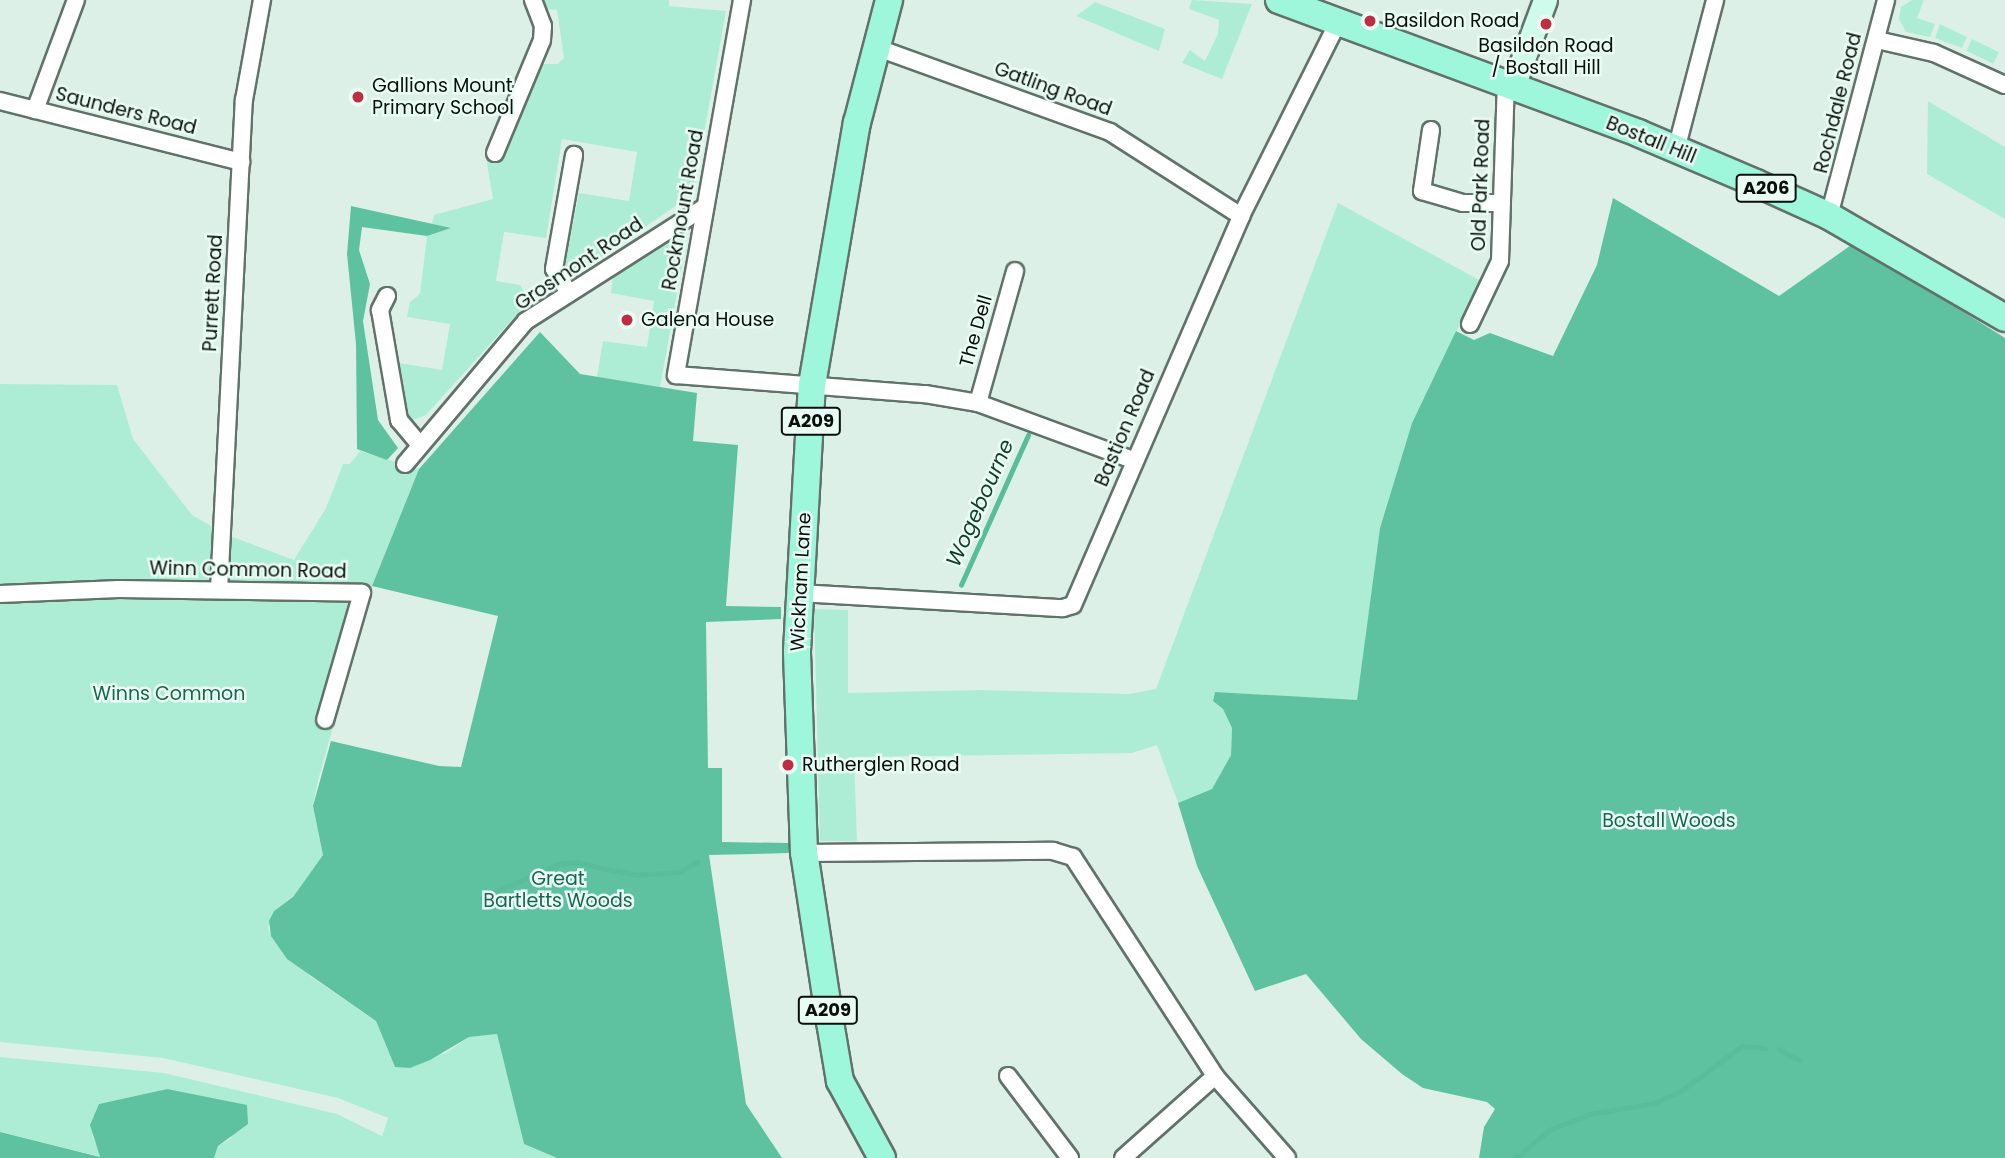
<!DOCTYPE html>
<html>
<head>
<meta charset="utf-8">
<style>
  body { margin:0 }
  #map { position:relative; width:2005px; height:1158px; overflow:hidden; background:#dcf0e8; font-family:Poppins,sans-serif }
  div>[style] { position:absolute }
  .green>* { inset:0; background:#aeedd5; transform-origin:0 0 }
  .forest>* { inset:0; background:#5ec2a0 }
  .stream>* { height:4.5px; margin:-2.25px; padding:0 2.25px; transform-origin:2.25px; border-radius:2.25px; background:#58bd9b }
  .roads { filter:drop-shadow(2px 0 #61726b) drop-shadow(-2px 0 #61726b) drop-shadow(0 2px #61726b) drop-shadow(0 -2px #61726b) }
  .street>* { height:16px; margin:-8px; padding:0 8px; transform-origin:8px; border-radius:8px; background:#fff }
  .secondary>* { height:23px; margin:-11.5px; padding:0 11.5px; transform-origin:11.5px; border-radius:11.5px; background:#cffbed }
  .primary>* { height:26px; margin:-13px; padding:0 13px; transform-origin:13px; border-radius:13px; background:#9ef7db }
  .dots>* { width:19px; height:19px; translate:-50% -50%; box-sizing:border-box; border:4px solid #eafdf5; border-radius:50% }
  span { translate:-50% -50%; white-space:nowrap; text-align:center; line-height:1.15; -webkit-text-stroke:5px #eafdf5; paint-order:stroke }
  .shield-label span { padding:2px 5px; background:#eafdf5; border:2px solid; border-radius:5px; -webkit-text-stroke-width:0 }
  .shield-label { font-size:18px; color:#080f0c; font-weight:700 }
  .poi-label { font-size:19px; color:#080f0c }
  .left { translate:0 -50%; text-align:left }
  .street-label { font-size:19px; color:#080f0c }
  .park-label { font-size:19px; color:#18664f }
  .water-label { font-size:21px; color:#103d2f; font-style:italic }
</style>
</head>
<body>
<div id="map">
  <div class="green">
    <i style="clip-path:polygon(542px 0,669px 0,669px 6px,726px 11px,693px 194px,579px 272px,571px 273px,565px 266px,579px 193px,629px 201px,637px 152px,562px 139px,546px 238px,504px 232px,496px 281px,520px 285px,529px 301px,426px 415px,413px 420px,407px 414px,399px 363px,442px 370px,450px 324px,407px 317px,410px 302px,420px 294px,427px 236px,450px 228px,432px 224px,434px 215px,493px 199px,486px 157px,501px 157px,540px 64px,558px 64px,564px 58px,557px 10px,546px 9px)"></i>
    <i style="clip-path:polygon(1192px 0,1252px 4px,1222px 79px,1182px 63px,1190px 50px,1205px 61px,1218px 34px,1219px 20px,1189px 9px)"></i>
    <i style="clip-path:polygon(1912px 0,1924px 0,1917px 18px,1935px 24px,1930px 37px,1906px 32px,1899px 19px,1901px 7px)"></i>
    <i style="clip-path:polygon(1095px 2px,1165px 29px,1159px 51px,1076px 16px)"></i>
    <i style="clip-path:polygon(1940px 24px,1967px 37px,1962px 48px,1935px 38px)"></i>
    <i style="left:1972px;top:39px;width:30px;height:13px;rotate:26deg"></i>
    <i style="clip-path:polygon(1928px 101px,2005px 147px,2005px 219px,1927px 174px)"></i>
    <i style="clip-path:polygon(1338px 203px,1481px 281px,1412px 423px,1380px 528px,1357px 701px,1215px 692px,1213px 701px,1223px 709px,1232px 728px,1231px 755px,1212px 789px,1178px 803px,1157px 745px,1132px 753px,854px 757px,857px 841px,820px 841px,814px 609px,848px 610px,848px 693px,981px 690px,1129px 694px,1156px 689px)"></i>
    <i style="clip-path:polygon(688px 232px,660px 387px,597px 377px,603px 341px,647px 347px,654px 301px,611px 293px,613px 277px)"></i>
    <i style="clip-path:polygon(0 384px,117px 385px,133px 439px,192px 515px,225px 534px,294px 560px,326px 508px,343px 464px,350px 464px,360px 451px,419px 469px,372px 586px,318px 781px,313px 806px,323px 855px,293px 897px,274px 911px,268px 927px,271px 936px,310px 976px,376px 1021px,395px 1067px,446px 1053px,469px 1037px,497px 1034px,524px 1144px,557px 1158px,214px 1158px,218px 1146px,232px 1138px,167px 1089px,99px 1104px,92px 1135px,101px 1157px,0 1132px,0 1057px,164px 1073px,337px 1114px,382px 1136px,388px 1118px,338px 1098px,163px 1058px,0 1042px)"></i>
  </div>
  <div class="forest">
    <i style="clip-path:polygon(1613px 198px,1779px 296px,1854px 243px,2005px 338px,2005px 1158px,1479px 1158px,1484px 1127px,1495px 1109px,1487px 1102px,1423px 1088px,1402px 1074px,1361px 1039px,1306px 974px,1255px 991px,1197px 866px,1178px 803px,1212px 789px,1231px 755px,1232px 728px,1223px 709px,1213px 701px,1215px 692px,1357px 700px,1380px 528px,1412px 423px,1456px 331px,1474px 340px,1490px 333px,1553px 356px,1597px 265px)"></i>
    <i style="clip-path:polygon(351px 206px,451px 228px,427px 236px,362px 227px,359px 250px,370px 284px,363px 321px,378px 420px,398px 448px,387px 460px,357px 449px,356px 344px,347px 254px)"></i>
    <i style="clip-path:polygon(540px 332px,580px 374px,697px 393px,693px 441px,738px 445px,726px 606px,781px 607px,781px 619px,706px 622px,708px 768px,722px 768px,722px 842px,789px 843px,789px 853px,709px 855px,746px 1104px,782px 1158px,557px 1158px,524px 1144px,497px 1034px,469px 1037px,430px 1060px,410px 1068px,395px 1067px,376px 1021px,287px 959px,271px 936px,269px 921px,274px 911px,293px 897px,323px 855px,313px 806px,331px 741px,439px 766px,461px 767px,498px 616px,372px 586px,419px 469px)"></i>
    <i style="clip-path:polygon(167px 1089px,247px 1105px,248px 1124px,218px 1146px,214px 1158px,0 1158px,0 1132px,100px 1157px,90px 1125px,99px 1104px)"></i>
  </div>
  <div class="stream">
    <i style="left:961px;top:585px;width:164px;rotate:-65.9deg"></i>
    <i style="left:482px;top:898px;width:84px;rotate:-23.8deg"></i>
    <i style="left:559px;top:864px;width:16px;rotate:-7deg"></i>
    <i style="left:575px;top:862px;width:62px;rotate:12deg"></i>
    <i style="left:636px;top:875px;width:43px;rotate:-4deg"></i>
    <i style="left:679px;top:872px;width:21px;rotate:-29deg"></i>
    <i style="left:1779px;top:1049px;width:23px;rotate:29deg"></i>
    <i style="left:1516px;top:1158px;width:43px;rotate:-40.3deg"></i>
    <i style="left:1549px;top:1130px;width:44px;rotate:-21.3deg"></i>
    <i style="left:1590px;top:1114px;width:66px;rotate:-9.6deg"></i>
    <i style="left:1655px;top:1103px;width:29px;rotate:-25deg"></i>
    <i style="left:1681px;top:1091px;width:76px;rotate:-36.4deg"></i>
    <i style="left:1742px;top:1046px;width:23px;rotate:5deg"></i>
  </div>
  <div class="roads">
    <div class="street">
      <i style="left:742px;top:0;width:381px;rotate:100deg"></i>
      <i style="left:676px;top:375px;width:250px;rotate:4.4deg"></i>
      <i style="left:925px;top:394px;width:54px;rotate:9.6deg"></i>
      <i style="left:978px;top:403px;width:165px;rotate:20.2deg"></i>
      <i style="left:1877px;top:40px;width:58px;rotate:12.8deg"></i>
      <i style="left:1934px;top:53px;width:78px;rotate:24.3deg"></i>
      <i style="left:875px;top:47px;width:250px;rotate:19.9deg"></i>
      <i style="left:1110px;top:132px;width:156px;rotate:32.7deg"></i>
      <i style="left:0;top:101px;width:249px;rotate:14.2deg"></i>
      <i style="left:35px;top:110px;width:117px;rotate:-69.6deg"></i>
      <i style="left:1431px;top:130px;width:62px;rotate:98.4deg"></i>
      <i style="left:1422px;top:191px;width:43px;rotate:16.3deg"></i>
      <i style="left:1463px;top:203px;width:39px"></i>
      <i style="left:1676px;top:150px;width:155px;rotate:-75.4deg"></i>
      <i style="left:495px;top:153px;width:122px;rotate:-67.4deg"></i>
      <i style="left:542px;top:40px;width:14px;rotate:-86deg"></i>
      <i style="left:543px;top:26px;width:28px;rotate:-111deg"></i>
      <i style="left:1829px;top:216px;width:223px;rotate:-75.2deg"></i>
      <i style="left:569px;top:293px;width:28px;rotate:-122deg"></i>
      <i style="left:554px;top:269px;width:116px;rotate:-80deg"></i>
      <i style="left:387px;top:296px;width:16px;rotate:117deg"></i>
      <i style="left:380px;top:310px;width:112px;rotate:80.2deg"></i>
      <i style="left:399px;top:420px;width:31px;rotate:50deg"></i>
      <i style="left:1470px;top:324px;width:70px;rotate:-64.5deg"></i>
      <i style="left:1500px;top:261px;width:177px;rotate:-88.1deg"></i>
      <i style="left:978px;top:403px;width:137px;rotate:-74.3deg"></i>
      <i style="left:405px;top:464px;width:187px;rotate:-49.8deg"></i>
      <i style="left:526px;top:321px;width:212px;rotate:-32.5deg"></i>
      <i style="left:219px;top:590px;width:491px;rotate:-87.1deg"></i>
      <i style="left:244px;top:100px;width:102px;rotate:-79.8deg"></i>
      <i style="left:799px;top:593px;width:264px;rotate:3.3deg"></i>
      <i style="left:1063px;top:608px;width:10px;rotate:-17deg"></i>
      <i style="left:1073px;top:605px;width:424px;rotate:-66.6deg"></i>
      <i style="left:1241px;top:216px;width:219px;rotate:-63.4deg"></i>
      <i style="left:0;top:594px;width:119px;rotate:-2.4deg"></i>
      <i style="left:119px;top:589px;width:243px;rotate:0.9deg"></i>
      <i style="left:362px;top:593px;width:132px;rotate:106.2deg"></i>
      <i style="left:804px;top:853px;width:249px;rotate:-0.5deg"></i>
      <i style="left:1053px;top:851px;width:21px;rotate:17deg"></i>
      <i style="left:1073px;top:857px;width:261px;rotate:57deg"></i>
      <i style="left:1215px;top:1076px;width:109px;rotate:48.7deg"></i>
      <i style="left:1008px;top:1076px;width:103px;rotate:52.9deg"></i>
      <i style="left:1123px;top:1158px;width:123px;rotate:-41.7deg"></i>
    </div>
    <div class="secondary">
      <i style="left:1513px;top:86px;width:92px;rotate:-69.6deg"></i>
    </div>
    <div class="primary">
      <i style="left:1279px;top:0;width:383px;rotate:20.3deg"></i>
      <i style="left:1638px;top:133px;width:128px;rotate:23deg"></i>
      <i style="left:1756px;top:183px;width:80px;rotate:24.3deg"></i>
      <i style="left:1829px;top:216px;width:203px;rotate:30.1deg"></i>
      <i style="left:882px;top:1158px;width:88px;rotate:-118.6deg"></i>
      <i style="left:840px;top:1081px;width:60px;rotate:-99.6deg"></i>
      <i style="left:830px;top:1022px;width:171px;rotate:-98.7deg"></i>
      <i style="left:804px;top:853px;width:202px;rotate:-92deg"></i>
      <i style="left:797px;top:651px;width:266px;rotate:-86.8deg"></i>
      <i style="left:812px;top:385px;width:266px;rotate:-80.3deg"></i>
      <i style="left:857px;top:123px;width:127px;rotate:-75.4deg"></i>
    </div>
  </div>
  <div class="dots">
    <i style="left:1370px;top:21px;background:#be2d41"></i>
    <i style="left:1546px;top:24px;background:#be2d41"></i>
    <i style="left:358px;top:97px;background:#be2d41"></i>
    <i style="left:627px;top:320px;background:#be2d41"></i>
    <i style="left:788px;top:765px;background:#be2d41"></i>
  </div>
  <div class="shield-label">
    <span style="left:1766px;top:188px">A206</span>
    <span style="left:811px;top:421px">A209</span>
    <span style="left:828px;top:1010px">A209</span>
  </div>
  <div class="poi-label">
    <span class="left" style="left:1384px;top:21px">Basildon Road</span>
    <span style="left:1546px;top:57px">Basildon Road<br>/ Bostall Hill</span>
    <span class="left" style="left:372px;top:97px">Gallions Mount<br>Primary School</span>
    <span class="left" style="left:641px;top:320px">Galena House</span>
    <span class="left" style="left:802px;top:765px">Rutherglen Road</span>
  </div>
  <div class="street-label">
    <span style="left:1053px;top:89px;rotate:20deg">Gatling Road</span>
    <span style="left:1838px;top:103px;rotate:-76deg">Rochdale Road</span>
    <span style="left:126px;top:111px;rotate:14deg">Saunders Road</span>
    <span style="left:1651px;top:140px;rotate:22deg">Bostall Hill</span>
    <span style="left:1481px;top:185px;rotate:-88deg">Old Park Road</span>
    <span style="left:683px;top:210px;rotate:-80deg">Rockmount Road</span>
    <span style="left:579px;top:264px;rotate:-34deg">Grosmont Road</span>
    <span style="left:213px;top:293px;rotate:-87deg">Purrett Road</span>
    <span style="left:976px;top:331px;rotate:-74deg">The Dell</span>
    <span style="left:1125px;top:428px;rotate:-67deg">Bastion Road</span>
    <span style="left:248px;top:570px;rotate:1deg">Winn Common Road</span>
    <span style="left:801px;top:582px;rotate:-87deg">Wickham Lane</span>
  </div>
  <div class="park-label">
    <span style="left:169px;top:694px">Winns Common</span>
    <span style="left:1669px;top:821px">Bostall Woods</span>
    <span style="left:558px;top:890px">Great<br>Bartletts Woods</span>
  </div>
  <div class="water-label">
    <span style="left:980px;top:503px;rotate:-66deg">Wogebourne</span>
  </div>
</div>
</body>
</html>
